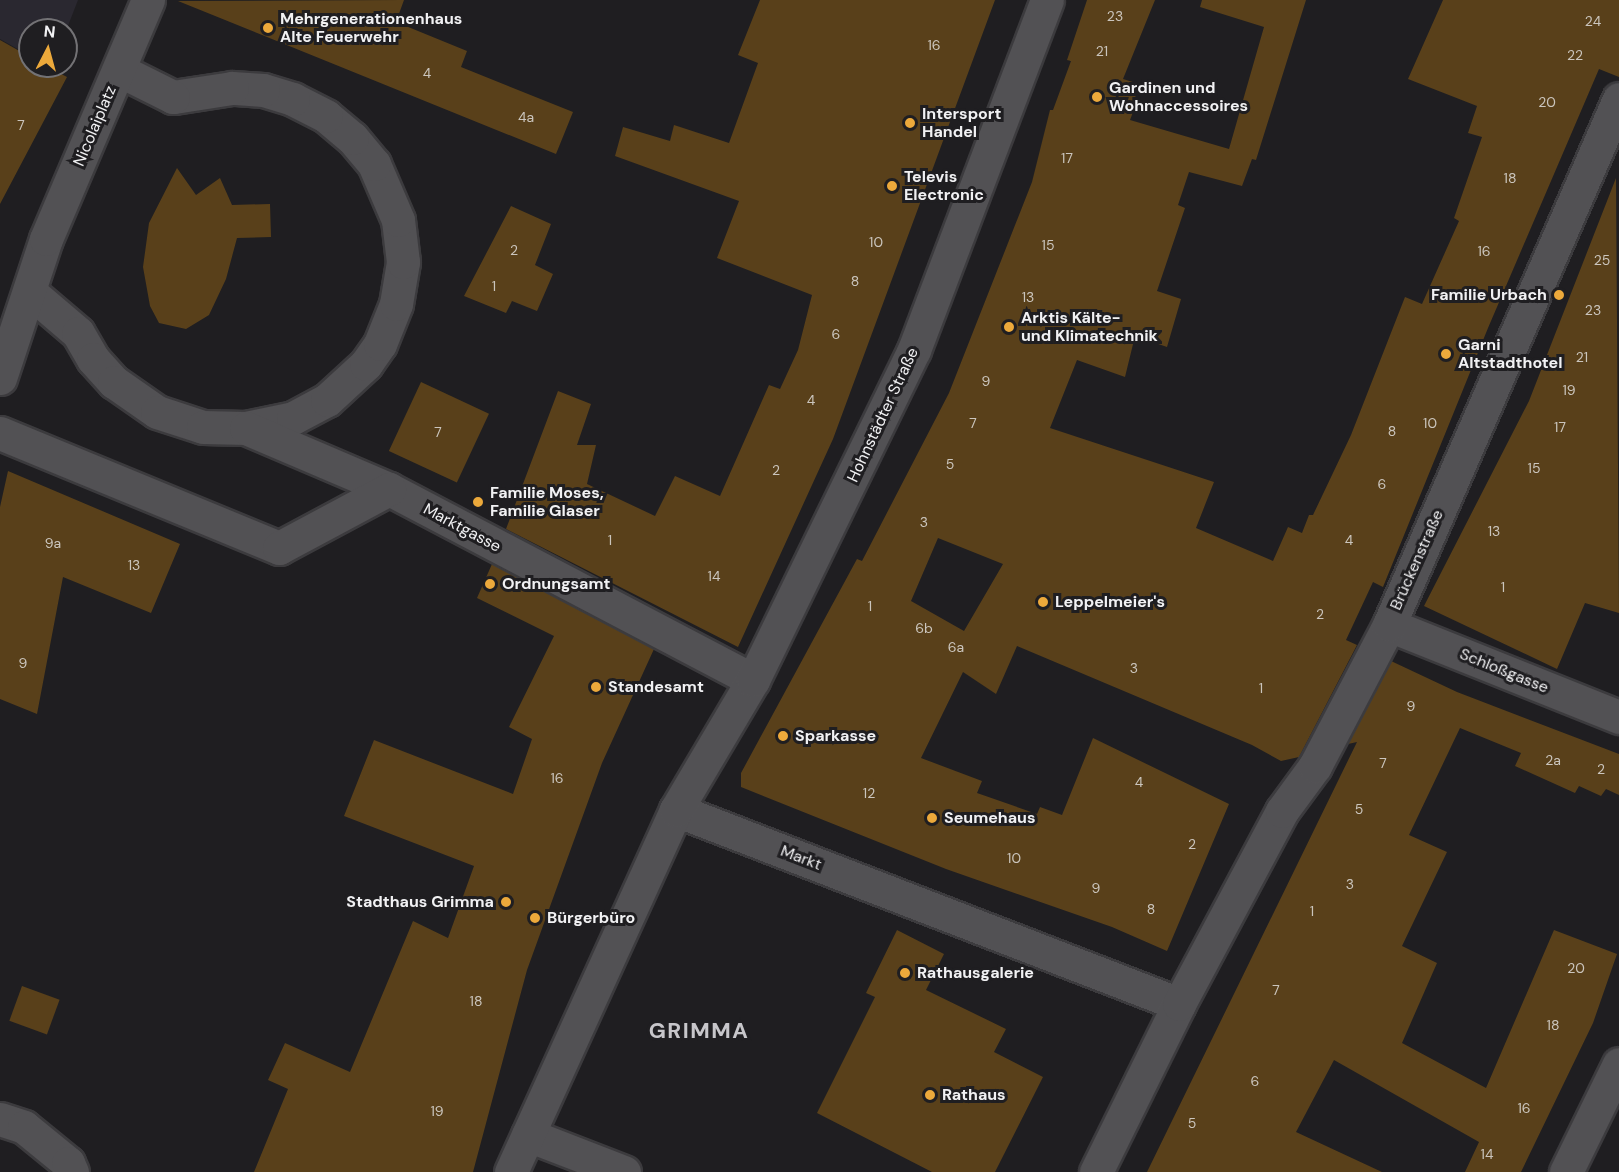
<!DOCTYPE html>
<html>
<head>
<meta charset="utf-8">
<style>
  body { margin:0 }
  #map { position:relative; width:1619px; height:1172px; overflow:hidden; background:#1f1e21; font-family:"DM Sans",sans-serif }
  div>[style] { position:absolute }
  .built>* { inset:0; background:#2a2830 }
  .building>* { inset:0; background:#59401a; transform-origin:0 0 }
  .roads { filter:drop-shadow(2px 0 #3c3b3e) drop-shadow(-2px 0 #3c3b3e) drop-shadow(0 2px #3c3b3e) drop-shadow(0 -2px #3c3b3e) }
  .minor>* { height:33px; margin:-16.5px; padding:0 16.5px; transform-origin:16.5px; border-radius:16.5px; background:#525154 }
  .dots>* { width:16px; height:16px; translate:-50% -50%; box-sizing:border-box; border:3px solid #1f1e21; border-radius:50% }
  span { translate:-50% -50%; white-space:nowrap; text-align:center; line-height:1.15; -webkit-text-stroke:6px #1f1e21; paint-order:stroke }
  .number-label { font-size:14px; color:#cbc5bd }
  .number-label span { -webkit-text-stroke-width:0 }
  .poi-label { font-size:16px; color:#f1f1f3; font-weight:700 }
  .left { translate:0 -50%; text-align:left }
  .right { translate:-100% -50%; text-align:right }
  .street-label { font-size:16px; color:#f1f1f3 }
  .district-label { font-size:22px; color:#c7c6ca; font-weight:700; letter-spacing:1.5px }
  .north { position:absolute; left:18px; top:18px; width:60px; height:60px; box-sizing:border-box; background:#1f1e21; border:2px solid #737275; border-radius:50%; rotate:6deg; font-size:16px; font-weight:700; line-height:24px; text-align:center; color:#f1f1f3 }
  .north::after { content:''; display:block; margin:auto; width:21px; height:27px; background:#eca93b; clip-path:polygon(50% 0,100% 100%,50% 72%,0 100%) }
</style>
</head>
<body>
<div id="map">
  <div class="built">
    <i style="clip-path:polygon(0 0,78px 0,66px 31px,30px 30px,30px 56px,0 39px)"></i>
  </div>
  <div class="building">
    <i style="clip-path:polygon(404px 0,396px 22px,467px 51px,461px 67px,573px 112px,556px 154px,178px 1px)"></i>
    <i style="clip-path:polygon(760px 0,995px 0,833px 439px,738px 647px,506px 529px,558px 391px,591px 404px,577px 445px,596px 445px,587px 484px,655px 516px,675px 476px,720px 496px,769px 385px,780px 389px,798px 350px,812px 295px,717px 258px,739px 201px,615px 156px,623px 127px,670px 141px,674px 125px,729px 143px,758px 63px,738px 55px)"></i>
    <i style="clip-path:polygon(evenodd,1087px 0,1155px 0,1123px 79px,1136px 83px,1132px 93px,1138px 99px,1130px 120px,1229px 149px,1264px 27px,1200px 7px,1202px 0,1306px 0,1256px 160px,1252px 159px,1242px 186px,1189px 172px,1178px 205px,1185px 208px,1157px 291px,1181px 299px,1167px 347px,1135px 336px,1125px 377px,1077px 360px,1050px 428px,1214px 482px,1196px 528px,1273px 561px,1288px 527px,1302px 533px,1309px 515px,1313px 515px,1351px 435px,1405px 297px,1422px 304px,1459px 221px,1454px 218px,1482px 137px,1468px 133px,1477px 106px,1408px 79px,1443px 0,1619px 0,1619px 77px,1599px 69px,1488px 328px,1383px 587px,1373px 582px,1346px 640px,1357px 645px,1299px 757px,1281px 761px,1252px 745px,1017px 646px,996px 694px,963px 672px,921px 758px,982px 781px,977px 793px,1037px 814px,1040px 807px,1062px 815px,1093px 738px,1229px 804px,1167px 951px,1112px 927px,946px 869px,741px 787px,741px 773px,857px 559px,862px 561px,949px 393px,1032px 182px,1050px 110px,1053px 110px,1071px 61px,1067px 60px,1087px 0,938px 538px,1003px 564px,964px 631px,911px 601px,938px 538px)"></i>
    <i style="clip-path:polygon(0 40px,30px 57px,30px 66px,46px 66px,67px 77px,0 204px)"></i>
    <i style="clip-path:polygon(177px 168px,196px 195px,220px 178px,232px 205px,270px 204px,271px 237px,237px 238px,226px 279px,209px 315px,186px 329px,159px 323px,150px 306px,143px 267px,149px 223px)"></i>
    <i style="clip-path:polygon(1616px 178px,1619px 613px,1585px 603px,1557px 669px,1424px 606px,1529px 401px)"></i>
    <i style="clip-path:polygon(511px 206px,551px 224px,535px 265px,553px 274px,537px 311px,512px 301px,506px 313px,464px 296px)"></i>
    <i style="left:421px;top:382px;width:75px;height:76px;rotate:25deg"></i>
    <i style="clip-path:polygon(8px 471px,180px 544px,151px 613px,63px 577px,37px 714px,0 699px,0 507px)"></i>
    <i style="clip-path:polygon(492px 564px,654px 649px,602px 763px,527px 970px,473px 1172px,254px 1172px,288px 1089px,268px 1080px,285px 1043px,350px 1072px,413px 921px,448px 938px,474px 866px,344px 816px,374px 740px,513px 794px,532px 739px,509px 727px,554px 636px,477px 598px)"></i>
    <i style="clip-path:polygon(1391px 661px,1457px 692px,1619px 754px,1619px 795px,1606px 789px,1601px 796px,1579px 786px,1575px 793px,1515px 766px,1521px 753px,1460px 728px,1409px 835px,1447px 852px,1402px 946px,1437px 963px,1402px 1043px,1486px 1088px,1554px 930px,1617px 954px,1593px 1023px,1521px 1172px,1465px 1172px,1479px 1142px,1334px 1060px,1296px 1132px,1382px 1172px,1147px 1172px,1357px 742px,1348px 744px)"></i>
    <i style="clip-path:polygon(897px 930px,944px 954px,926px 990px,1006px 1029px,994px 1052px,1043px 1077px,995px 1172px,932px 1172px,817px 1113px,875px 997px,866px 993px)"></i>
    <i style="left:22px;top:986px;width:40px;height:37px;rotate:20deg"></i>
  </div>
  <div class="roads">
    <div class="minor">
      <i style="left:30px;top:292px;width:63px;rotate:40.5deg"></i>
      <i style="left:78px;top:333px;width:30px;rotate:60deg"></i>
      <i style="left:93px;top:359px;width:31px;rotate:48deg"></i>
      <i style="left:114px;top:382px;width:52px;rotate:34.9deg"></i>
      <i style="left:157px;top:412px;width:48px;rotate:18.1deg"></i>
      <i style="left:203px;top:427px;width:43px;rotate:1.3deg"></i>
      <i style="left:246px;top:428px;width:48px;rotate:-12deg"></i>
      <i style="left:293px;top:418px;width:38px;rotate:-28deg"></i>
      <i style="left:327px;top:400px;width:53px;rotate:-42.7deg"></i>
      <i style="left:366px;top:364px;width:24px;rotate:-55deg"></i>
      <i style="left:380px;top:344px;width:43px;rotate:-68.2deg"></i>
      <i style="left:396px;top:304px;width:43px;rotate:-80.5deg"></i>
      <i style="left:403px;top:262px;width:42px;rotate:-96.8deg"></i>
      <i style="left:398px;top:220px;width:61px;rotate:-113.2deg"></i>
      <i style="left:374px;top:164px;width:34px;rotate:-130deg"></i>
      <i style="left:352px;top:138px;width:34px;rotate:-140deg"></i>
      <i style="left:326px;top:116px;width:37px;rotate:-153deg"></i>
      <i style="left:293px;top:99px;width:31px;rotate:-163deg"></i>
      <i style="left:263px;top:90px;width:31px;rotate:-176deg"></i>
      <i style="left:232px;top:88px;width:60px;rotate:171.3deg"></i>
      <i style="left:173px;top:97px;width:60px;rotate:-153.4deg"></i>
      <i style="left:0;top:378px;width:146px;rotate:-71.7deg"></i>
      <i style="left:46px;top:239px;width:260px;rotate:-66.9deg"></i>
      <i style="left:246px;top:428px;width:155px;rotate:23.1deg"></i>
      <i style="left:389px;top:489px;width:411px;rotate:27.7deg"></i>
      <i style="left:0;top:433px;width:302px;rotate:22.4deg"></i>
      <i style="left:279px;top:548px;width:125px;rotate:-28.2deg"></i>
      <i style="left:1389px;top:625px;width:248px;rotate:21.8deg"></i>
      <i style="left:676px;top:810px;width:539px;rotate:21.09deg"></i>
      <i style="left:0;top:1119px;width:25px;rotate:18deg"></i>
      <i style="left:24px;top:1127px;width:57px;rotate:39.3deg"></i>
      <i style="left:68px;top:1163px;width:10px;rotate:66deg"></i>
      <i style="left:528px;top:1135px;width:103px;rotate:21.1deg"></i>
      <i style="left:511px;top:1172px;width:398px;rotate:-65.5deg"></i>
      <i style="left:676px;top:810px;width:151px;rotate:-59.4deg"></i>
      <i style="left:753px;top:680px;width:367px;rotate:-64deg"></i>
      <i style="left:914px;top:350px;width:374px;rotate:-69.2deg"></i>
      <i style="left:1096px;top:1172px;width:187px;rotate:-63.7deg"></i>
      <i style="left:1179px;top:1004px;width:219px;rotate:-61.9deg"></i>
      <i style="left:1282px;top:811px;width:56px;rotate:-53.7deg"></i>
      <i style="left:1315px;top:766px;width:159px;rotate:-62.3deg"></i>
      <i style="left:1389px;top:625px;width:574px;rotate:-66.38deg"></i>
      <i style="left:1566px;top:1172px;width:120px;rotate:-63.9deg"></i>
    </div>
  </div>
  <div class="dots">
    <i style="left:268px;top:28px;background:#eca93b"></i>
    <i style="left:1097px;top:97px;background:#eca93b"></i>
    <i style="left:910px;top:123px;background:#eca93b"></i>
    <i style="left:892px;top:186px;background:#eca93b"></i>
    <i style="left:1559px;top:295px;background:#eca93b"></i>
    <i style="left:1009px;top:327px;background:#eca93b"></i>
    <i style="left:1446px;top:354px;background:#eca93b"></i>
    <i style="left:478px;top:502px;background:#eca93b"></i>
    <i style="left:490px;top:584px;background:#eca93b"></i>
    <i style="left:1043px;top:602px;background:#eca93b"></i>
    <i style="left:596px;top:687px;background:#eca93b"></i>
    <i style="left:783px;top:736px;background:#eca93b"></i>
    <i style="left:932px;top:818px;background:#eca93b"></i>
    <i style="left:506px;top:902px;background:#eca93b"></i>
    <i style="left:535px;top:918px;background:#eca93b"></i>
    <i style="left:905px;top:973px;background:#eca93b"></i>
    <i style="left:930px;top:1095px;background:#eca93b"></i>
  </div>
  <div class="number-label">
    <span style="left:1115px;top:16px">23</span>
    <span style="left:1593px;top:21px">24</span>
    <span style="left:934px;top:45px">16</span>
    <span style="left:1102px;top:51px">21</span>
    <span style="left:1575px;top:55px">22</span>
    <span style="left:427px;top:73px">4</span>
    <span style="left:1547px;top:102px">20</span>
    <span style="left:526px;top:117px">4a</span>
    <span style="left:21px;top:125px">7</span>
    <span style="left:1067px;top:158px">17</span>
    <span style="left:1510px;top:178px">18</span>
    <span style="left:876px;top:242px">10</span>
    <span style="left:1048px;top:245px">15</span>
    <span style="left:514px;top:250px">2</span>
    <span style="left:1484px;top:251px">16</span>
    <span style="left:1602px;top:260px">25</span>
    <span style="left:855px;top:281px">8</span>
    <span style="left:494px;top:286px">1</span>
    <span style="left:1028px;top:297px">13</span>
    <span style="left:1593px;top:310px">23</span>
    <span style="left:836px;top:334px">6</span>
    <span style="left:1582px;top:357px">21</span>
    <span style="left:986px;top:381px">9</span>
    <span style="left:1569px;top:390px">19</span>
    <span style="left:811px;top:400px">4</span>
    <span style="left:973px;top:423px">7</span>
    <span style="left:1430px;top:423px">10</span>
    <span style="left:1560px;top:427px">17</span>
    <span style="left:1392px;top:431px">8</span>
    <span style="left:438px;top:432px">7</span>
    <span style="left:950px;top:464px">5</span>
    <span style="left:1534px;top:468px">15</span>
    <span style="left:776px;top:470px">2</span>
    <span style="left:1382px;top:484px">6</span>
    <span style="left:924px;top:522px">3</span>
    <span style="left:1494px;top:531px">13</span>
    <span style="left:610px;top:540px">1</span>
    <span style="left:1349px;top:540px">4</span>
    <span style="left:53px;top:543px">9a</span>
    <span style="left:134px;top:565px">13</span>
    <span style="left:714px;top:576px">14</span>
    <span style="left:1503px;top:587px">1</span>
    <span style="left:870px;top:606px">1</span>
    <span style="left:1320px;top:614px">2</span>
    <span style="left:924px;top:628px">6b</span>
    <span style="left:956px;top:647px">6a</span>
    <span style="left:23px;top:663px">9</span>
    <span style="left:1134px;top:668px">3</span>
    <span style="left:1261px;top:688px">1</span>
    <span style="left:1411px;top:706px">9</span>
    <span style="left:1553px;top:760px">2a</span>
    <span style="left:1383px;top:763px">7</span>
    <span style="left:1601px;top:769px">2</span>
    <span style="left:557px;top:778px">16</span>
    <span style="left:1139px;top:782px">4</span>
    <span style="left:869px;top:793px">12</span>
    <span style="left:1359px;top:809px">5</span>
    <span style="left:1192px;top:844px">2</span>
    <span style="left:1014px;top:858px">10</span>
    <span style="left:1350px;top:884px">3</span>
    <span style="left:1096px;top:888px">9</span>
    <span style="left:1151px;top:909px">8</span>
    <span style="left:1312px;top:911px">1</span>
    <span style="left:1576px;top:968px">20</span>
    <span style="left:1276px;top:990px">7</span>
    <span style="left:476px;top:1001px">18</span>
    <span style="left:1553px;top:1025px">18</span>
    <span style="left:1255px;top:1081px">6</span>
    <span style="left:1524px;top:1108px">16</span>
    <span style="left:437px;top:1111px">19</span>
    <span style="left:1192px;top:1123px">5</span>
    <span style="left:1487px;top:1154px">14</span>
  </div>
  <div class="poi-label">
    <span class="left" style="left:280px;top:28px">Mehrgenerationenhaus<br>Alte Feuerwehr</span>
    <span class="left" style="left:1109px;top:97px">Gardinen und<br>Wohnaccessoires</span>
    <span class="left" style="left:922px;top:123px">Intersport<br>Handel</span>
    <span class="left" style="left:904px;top:186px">Televis<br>Electronic</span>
    <span class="right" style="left:1547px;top:295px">Familie Urbach</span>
    <span class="left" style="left:1021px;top:327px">Arktis Kälte-<br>und Klimatechnik</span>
    <span class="left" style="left:1458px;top:354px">Garni<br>Altstadthotel</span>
    <span class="left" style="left:490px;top:502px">Familie Moses,<br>Familie Glaser</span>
    <span class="left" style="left:502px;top:584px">Ordnungsamt</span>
    <span class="left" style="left:1055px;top:602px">Leppelmeier's</span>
    <span class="left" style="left:608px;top:687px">Standesamt</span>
    <span class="left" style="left:795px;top:736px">Sparkasse</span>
    <span class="left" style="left:944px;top:818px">Seumehaus</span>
    <span class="right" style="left:494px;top:902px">Stadthaus Grimma</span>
    <span class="left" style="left:547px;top:918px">Bürgerbüro</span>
    <span class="left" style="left:917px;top:973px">Rathausgalerie</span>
    <span class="left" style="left:942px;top:1095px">Rathaus</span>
  </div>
  <div class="street-label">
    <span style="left:95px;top:126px;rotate:-67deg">Nicolaiplatz</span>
    <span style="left:883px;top:415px;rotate:-65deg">Hohnstädter Straße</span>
    <span style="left:462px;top:528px;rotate:28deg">Marktgasse</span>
    <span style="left:1417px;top:560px;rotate:-66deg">Brückenstraße</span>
    <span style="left:1504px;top:671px;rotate:22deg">Schloßgasse</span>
    <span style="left:801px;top:858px;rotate:21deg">Markt</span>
  </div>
  <div class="district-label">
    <span style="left:699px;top:1031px">GRIMMA</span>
  </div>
  <div class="north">N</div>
</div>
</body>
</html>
